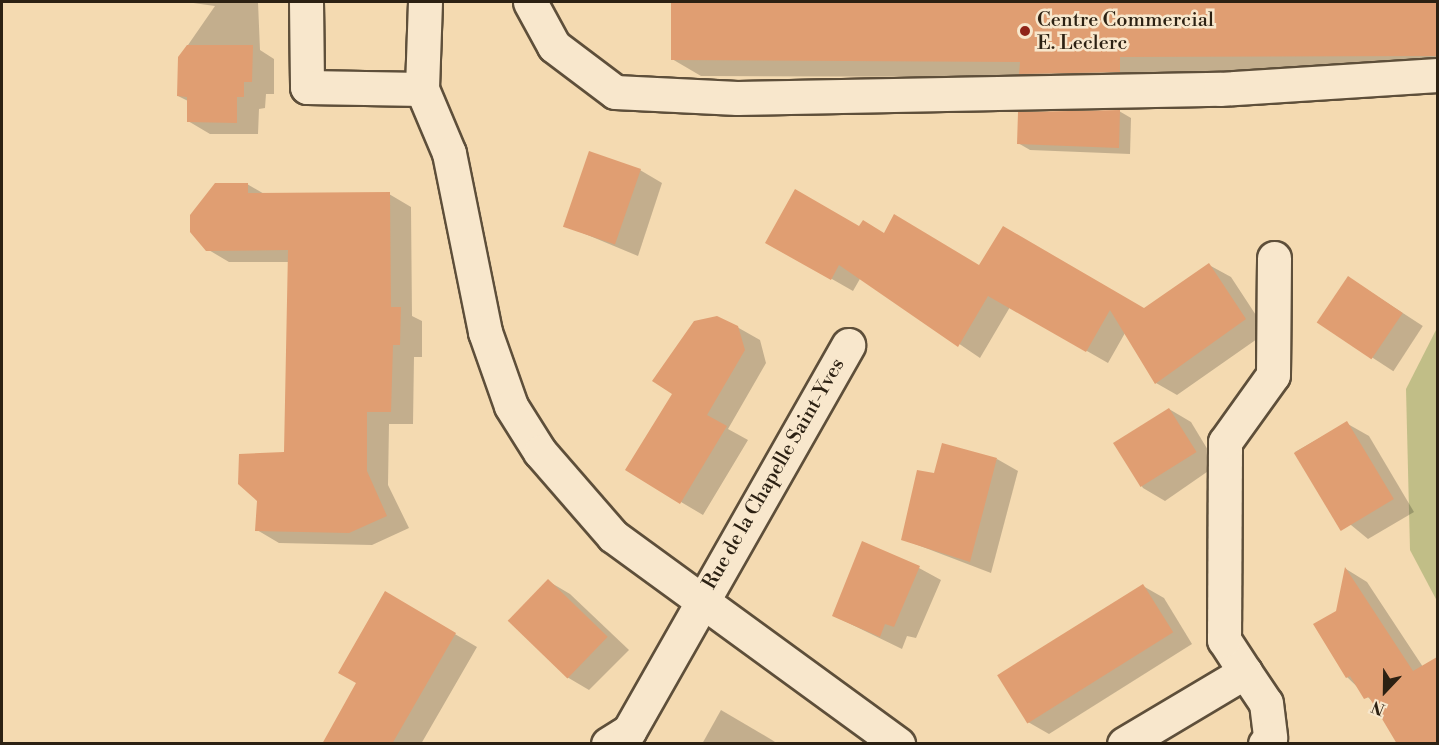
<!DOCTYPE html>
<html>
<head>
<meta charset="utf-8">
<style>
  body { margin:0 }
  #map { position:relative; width:1439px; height:745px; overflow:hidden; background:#f4dab1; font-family:"Libre Bodoni",serif }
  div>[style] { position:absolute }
  .green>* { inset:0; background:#c1be87 }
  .shadow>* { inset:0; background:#0003; transform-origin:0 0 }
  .building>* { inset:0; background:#e09e72; transform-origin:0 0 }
  .roads { filter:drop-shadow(2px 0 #5e4f3a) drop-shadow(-2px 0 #5e4f3a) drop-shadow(0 2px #5e4f3a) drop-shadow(0 -2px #5e4f3a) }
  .minor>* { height:33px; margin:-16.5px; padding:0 16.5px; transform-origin:16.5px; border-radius:16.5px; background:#f8e7cc }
  .dots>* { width:16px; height:16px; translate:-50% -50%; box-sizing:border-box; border:3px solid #f8e7cc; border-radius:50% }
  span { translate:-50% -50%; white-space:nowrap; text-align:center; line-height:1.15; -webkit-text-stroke:5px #f8e7cc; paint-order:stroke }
  .poi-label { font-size:20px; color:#2c2113 }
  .left { translate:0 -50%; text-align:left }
  .street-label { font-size:20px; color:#2c2113 }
  .frame { position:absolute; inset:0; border:3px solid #2c2113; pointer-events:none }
  .north { position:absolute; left:1355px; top:661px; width:60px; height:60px; -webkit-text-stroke:4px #f8e7cc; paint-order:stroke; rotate:202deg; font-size:16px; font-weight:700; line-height:24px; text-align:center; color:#2c2113 }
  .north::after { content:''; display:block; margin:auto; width:21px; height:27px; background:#2c2113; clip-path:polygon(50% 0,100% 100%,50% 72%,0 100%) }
</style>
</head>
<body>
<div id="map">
  <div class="green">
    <i style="clip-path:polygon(1437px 328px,1437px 601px,1410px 550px,1406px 389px)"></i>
  </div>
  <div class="shadow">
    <i style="clip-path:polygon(186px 2px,258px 2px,260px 50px,274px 59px,274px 94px,266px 94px,265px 108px,259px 109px,258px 134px,210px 134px,188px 121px,188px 101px,178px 96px,179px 58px,215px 6px)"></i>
    <i style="clip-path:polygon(672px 2px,1438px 2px,1438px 74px,1149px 73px,1149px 88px,1028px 77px,701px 76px,672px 59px)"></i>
    <i style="clip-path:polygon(1119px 111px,1131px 118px,1130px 154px,1030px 150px,1018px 143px)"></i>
    <i style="clip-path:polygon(640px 170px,662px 183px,638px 256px,566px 226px)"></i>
    <i style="clip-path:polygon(247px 184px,266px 195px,389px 194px,411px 207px,412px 316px,422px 321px,422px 357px,414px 357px,413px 424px,389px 424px,388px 485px,409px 528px,372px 545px,279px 543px,257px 530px,285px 454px,289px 262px,229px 262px,207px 249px)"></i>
    <i style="clip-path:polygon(860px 228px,985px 270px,1144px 309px,1209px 265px,1231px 277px,1267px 332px,1177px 395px,1156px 383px,1125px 333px,1108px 363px,1010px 307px,980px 358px,861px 277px,853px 291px,767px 242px)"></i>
    <i style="left:1349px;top:278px;width:88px;height:54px;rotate:33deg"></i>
    <i style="clip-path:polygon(737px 327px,760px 340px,766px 363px,728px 429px,748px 440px,703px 515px,681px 502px,674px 393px)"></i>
    <i style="clip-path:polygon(1169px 409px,1191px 422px,1217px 465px,1165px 501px,1143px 488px,1115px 443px)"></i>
    <i style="clip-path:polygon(1346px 423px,1369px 436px,1414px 512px,1368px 539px,1328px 506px,1295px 452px)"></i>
    <i style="clip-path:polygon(997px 459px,1018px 471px,991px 573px,902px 539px)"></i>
    <i style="clip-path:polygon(919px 568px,941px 580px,916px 638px,907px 636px,902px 649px,834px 616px)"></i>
    <i style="clip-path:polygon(1346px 569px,1367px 582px,1423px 667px,1438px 665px,1438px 744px,1399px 744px,1375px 704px,1347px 677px,1337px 612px)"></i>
    <i style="clip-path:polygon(548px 581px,570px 594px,629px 650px,589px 690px,567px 677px,510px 621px)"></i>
    <i style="clip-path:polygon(1143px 586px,1164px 598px,1192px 644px,1049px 734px,1028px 722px)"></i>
    <i style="clip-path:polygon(385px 593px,477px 647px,421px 744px,323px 744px,357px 683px)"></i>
    <i style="clip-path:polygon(721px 710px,772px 740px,778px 744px,702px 744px)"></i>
  </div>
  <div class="building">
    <i style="clip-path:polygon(671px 2px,1437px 2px,1437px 56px,1120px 57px,1120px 72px,1019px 74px,1020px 62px,671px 60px)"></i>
    <i style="clip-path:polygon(187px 45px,253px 45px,252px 82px,244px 82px,244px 97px,237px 97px,237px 123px,187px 122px,187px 97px,177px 96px,178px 57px)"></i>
    <i style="clip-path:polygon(1120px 110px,1119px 148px,1017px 144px,1018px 112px)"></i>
    <i style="left:589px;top:151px;width:55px;height:80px;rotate:19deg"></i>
    <i style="clip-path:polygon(215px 183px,248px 183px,248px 193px,390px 192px,391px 307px,401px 307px,400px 345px,393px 345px,391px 412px,367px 412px,367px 471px,387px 516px,349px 533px,255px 531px,257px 501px,238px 484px,239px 454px,284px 452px,288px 250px,206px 251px,190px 232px,190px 215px)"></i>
    <i style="clip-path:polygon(795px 189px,859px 226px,863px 220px,884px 233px,894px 214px,979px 265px,1003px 226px,1144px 308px,1209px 263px,1246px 319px,1155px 384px,1110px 310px,1086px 352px,988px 296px,958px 347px,839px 265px,831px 280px,765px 243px)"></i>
    <i style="left:1348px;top:276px;width:66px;height:56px;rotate:34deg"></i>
    <i style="clip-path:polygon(717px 316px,738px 326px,745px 350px,707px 415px,727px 426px,680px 504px,625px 470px,672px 394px,652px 381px,694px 321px)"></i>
    <i style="left:1169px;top:408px;width:52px;height:66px;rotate:58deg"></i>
    <i style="left:1347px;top:421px;width:91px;height:62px;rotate:59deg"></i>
    <i style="clip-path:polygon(942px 443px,997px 458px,970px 562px,901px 540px,917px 470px,934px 473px)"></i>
    <i style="clip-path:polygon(862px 541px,920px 566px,894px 627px,885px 624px,880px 637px,832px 616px)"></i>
    <i style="clip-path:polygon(1345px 567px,1413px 671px,1437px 657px,1437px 744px,1397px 744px,1369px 697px,1364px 699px,1350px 676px,1346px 678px,1313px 624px,1336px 611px)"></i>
    <i style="left:548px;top:579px;width:83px;height:58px;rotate:44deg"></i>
    <i style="left:1143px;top:584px;width:57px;height:172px;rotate:58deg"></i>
    <i style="clip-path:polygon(385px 591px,456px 633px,392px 744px,322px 744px,356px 683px,338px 673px)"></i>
  </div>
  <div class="roads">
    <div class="minor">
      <i style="left:306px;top:2px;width:85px;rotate:89.3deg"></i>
      <i style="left:307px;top:87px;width:115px;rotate:1deg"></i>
      <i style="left:425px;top:2px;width:87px;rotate:92deg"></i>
      <i style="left:422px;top:89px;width:69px;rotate:67.1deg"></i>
      <i style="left:449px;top:153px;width:183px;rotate:78.6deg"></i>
      <i style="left:485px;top:332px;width:78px;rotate:70.6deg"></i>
      <i style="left:511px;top:406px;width:54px;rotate:57.8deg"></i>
      <i style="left:540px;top:452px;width:111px;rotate:49deg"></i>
      <i style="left:613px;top:536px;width:353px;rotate:36.1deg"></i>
      <i style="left:530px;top:2px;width:50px;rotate:61.4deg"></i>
      <i style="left:554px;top:46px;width:76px;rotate:37deg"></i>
      <i style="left:615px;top:92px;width:122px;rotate:2.8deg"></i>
      <i style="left:737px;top:98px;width:483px;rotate:-1.1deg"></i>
      <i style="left:1220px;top:89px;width:218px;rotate:-3.7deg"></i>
      <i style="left:1245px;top:672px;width:37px;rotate:56deg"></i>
      <i style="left:1266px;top:703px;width:35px;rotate:83deg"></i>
      <i style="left:1270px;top:738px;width:8px;rotate:130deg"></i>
      <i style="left:608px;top:744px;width:25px;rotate:-32deg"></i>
      <i style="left:629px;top:731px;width:444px;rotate:-60.4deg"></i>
      <i style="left:1124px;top:744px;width:141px;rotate:-30.8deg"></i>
      <i style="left:1245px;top:672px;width:38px;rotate:-123deg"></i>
      <i style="left:1224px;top:640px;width:198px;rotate:-89.7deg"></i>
      <i style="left:1225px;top:442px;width:82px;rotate:-54.4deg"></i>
      <i style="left:1273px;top:375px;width:117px;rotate:-89.5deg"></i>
    </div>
  </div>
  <div class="dots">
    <i style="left:1025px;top:31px;background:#8f2418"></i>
  </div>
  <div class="poi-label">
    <span class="left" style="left:1037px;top:32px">Centre Commercial<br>E. Leclerc</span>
  </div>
  <div class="street-label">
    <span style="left:774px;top:474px;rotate:-60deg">Rue de la Chapelle Saint-Yves</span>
  </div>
  <div class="frame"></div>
  <div class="north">N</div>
</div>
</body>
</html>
